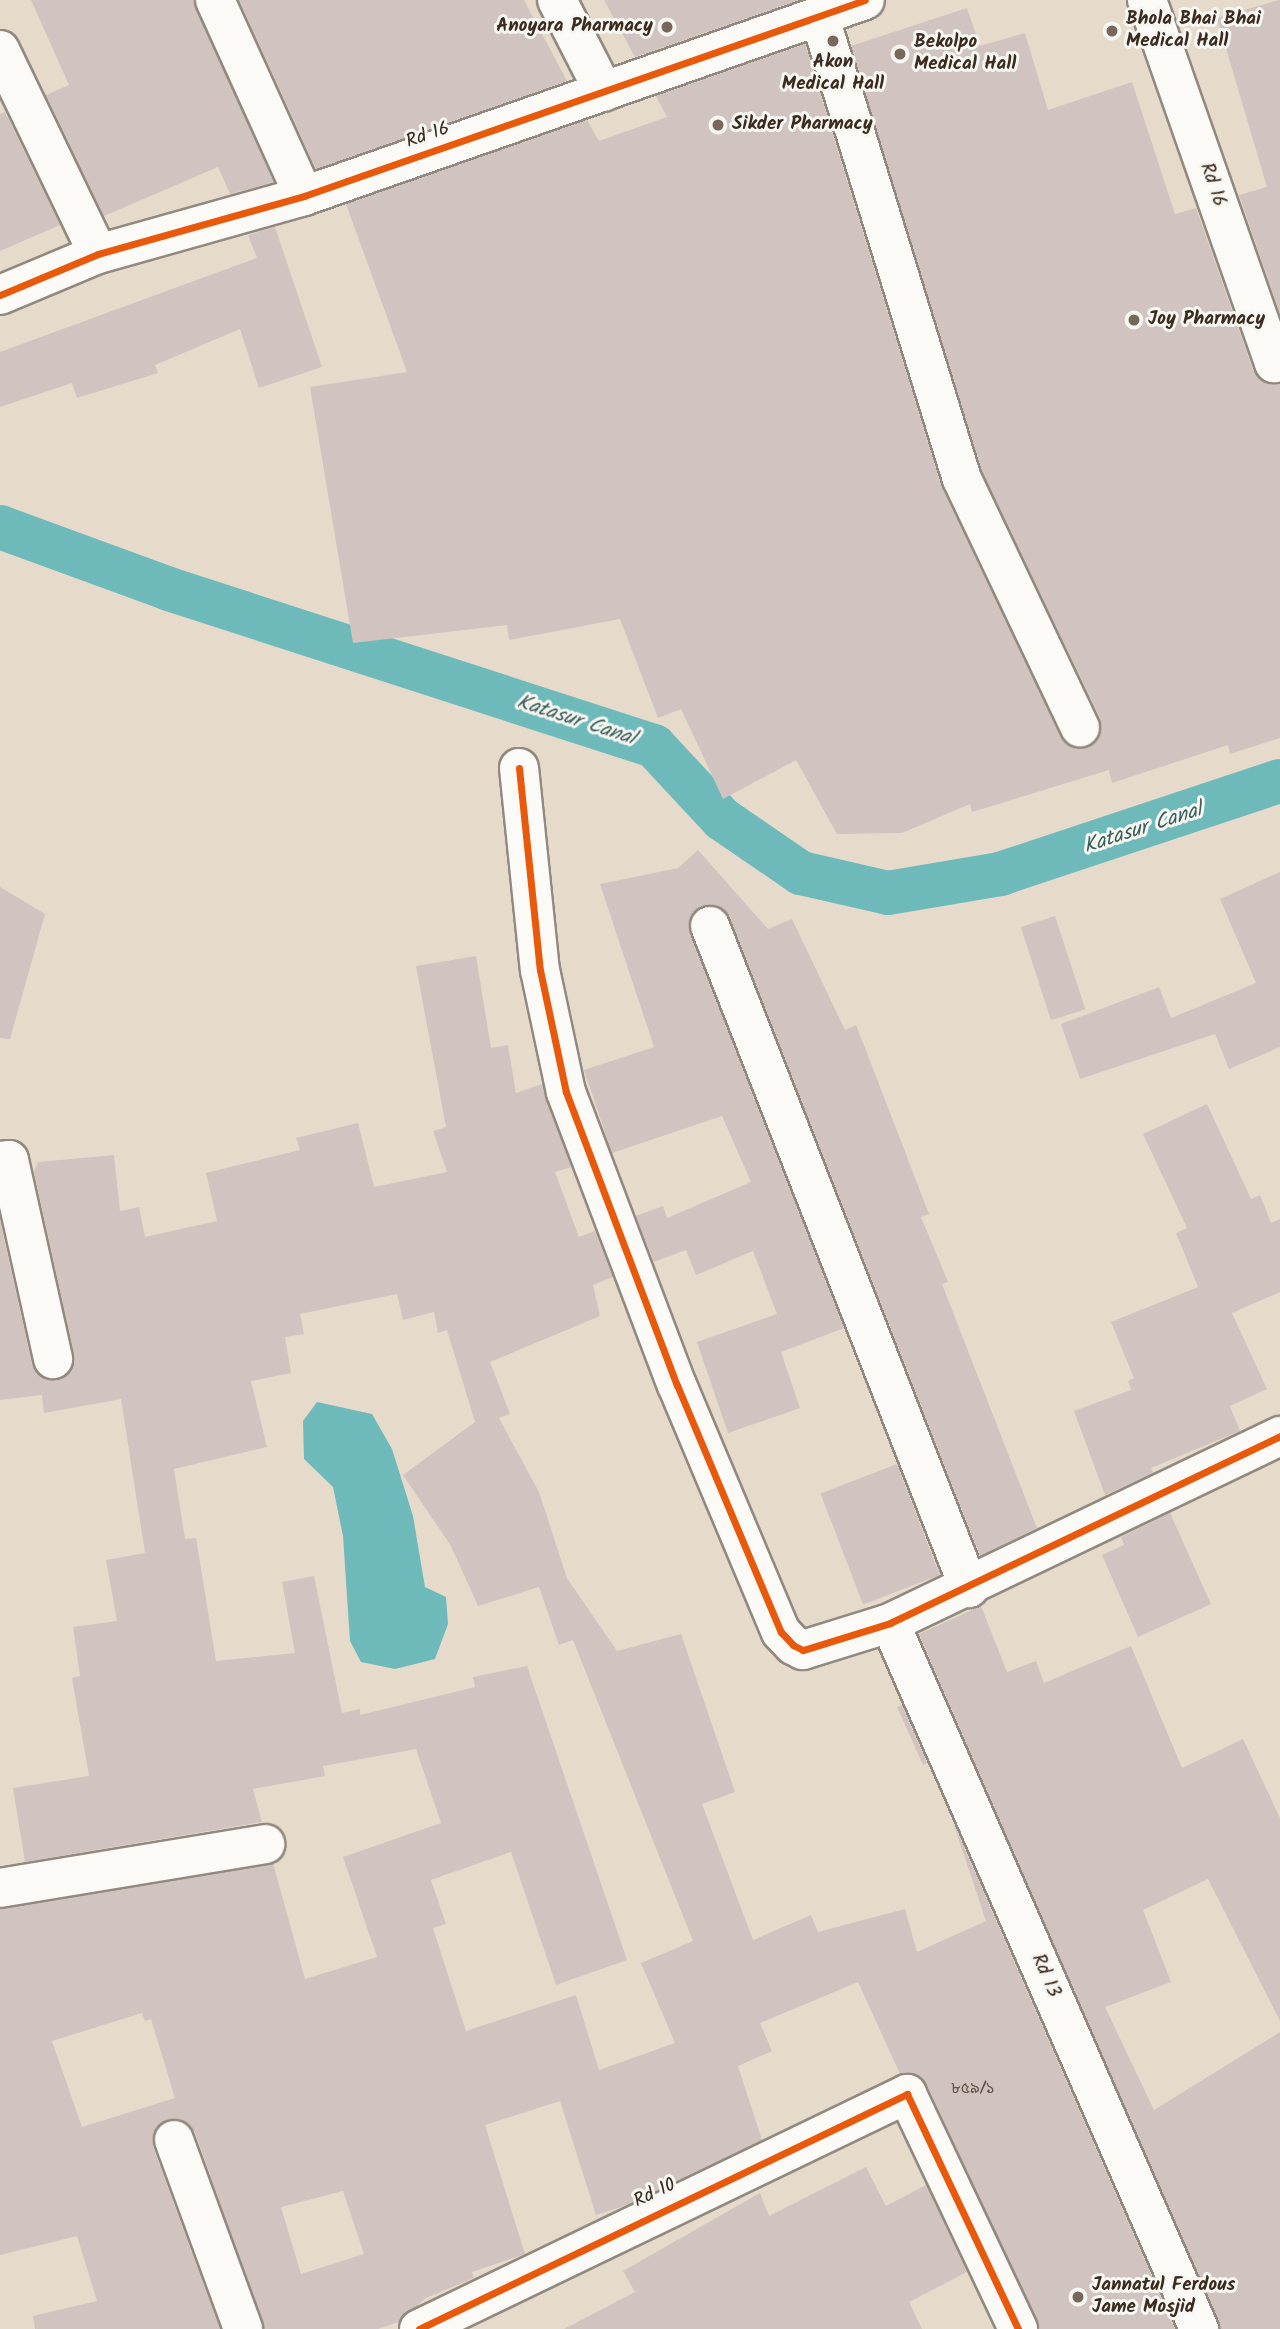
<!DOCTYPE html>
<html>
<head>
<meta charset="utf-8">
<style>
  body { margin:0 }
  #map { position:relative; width:1280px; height:2329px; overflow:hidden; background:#e6dbcb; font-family:Kalam,"Noto Sans Bengali",sans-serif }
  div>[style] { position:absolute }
  .water>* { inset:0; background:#6ebaba }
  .canal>* { height:44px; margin:-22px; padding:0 22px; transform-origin:22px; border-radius:22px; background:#6ebaba }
  .building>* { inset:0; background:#d1c3bf; transform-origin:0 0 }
  .roads { filter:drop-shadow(2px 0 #91897f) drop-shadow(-2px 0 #91897f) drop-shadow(0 2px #91897f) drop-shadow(0 -2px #91897f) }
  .street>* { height:38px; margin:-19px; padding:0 19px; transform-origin:19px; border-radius:19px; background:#fbfaf7 }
  .cycleway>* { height:7px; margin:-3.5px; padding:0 3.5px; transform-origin:3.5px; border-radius:3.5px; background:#e8590c }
  .dots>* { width:19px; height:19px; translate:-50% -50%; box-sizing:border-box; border:4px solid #f6f6f2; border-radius:50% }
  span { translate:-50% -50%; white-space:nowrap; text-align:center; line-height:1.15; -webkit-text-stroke:6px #f6f6f2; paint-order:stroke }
  .number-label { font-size:16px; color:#605046 }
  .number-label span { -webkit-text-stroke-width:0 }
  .poi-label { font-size:19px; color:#3b2a1e; font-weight:700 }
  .left { translate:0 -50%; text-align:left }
  .right { translate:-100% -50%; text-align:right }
  .street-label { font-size:19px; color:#3b2a1e }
  .water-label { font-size:21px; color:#3b5e5a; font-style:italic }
</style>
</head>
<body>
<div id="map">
  <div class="water">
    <i style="clip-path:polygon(317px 1402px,372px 1414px,392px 1449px,413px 1516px,425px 1587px,446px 1597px,448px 1624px,435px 1659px,395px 1669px,361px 1662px,350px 1641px,343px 1536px,333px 1487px,304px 1459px,303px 1421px)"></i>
  </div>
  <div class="canal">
    <i style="left:0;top:527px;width:180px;rotate:20.1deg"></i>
    <i style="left:169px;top:589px;width:510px;rotate:17.94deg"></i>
    <i style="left:654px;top:746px;width:100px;rotate:47deg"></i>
    <i style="left:722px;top:819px;width:96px;rotate:34.4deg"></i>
    <i style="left:801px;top:873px;width:89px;rotate:12.9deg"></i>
    <i style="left:888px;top:893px;width:114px;rotate:-9.6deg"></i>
    <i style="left:1000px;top:874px;width:295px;rotate:-18.4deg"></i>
  </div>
  <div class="building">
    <i style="clip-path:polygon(31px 0,193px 0,274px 182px,230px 194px,218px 167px,104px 216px,46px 95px,69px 85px)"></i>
    <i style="clip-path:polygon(239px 0,524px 0,567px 81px,316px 169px)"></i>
    <i style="clip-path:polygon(604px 0,799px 0,635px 57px)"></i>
    <i style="clip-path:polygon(1279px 0,1280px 0,1280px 314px,1239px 195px,1267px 187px,1217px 18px)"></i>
    <i style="clip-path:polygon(967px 8px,980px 46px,1025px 33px,1048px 110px,1132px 82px,1175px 214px,1196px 208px,1253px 370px,1260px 380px,1280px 384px,1280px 738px,1230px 754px,1228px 745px,1112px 783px,1109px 770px,972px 812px,970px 804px,902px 833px,837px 834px,796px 760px,723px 799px,681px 709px,658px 718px,620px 619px,509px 640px,507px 625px,353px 643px,310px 387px,407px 372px,346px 204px,587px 120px,599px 141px,667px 117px,656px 96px,805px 44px,942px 488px,1060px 736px,1078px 749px,1098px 740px,1100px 718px,982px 471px,851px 46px)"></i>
    <i style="clip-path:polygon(5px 112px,60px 225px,0 251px,0 114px)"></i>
    <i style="clip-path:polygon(275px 227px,322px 367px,259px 388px,240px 329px,155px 365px,158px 373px,77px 398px,72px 383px,0 407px,0 352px,257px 258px,248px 235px)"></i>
    <i style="clip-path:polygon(698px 850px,768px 929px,792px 919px,845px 1030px,856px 1025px,867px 1053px,929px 1214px,921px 1217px,948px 1282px,942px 1284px,1037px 1528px,980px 1556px,730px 918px,714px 905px,693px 912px,690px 934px,844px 1328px,781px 1352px,800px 1408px,728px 1433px,697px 1342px,777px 1314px,753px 1251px,696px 1275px,686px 1250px,654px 1262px,636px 1216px,663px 1206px,667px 1218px,751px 1182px,722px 1116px,612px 1153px,584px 1070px,654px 1047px,600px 884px,678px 868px)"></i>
    <i style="clip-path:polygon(1280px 872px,1280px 1047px,1229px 1069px,1215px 1034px,1080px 1079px,1061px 1024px,1159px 987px,1171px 1018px,1256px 983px,1220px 899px)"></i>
    <i style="clip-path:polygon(0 887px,45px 914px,10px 1039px,0 1038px)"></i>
    <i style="left:1055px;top:916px;width:98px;height:36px;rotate:72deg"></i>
    <i style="clip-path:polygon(evenodd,476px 956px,491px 1048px,508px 1045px,516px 1093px,542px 1084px,571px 1167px,555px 1172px,579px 1237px,595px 1231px,613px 1277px,593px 1285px,600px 1316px,490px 1362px,510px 1414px,499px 1418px,539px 1492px,567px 1578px,617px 1651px,681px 1634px,735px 1792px,702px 1804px,753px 1940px,811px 1915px,818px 1932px,905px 1909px,917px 1952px,986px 1921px,953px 1822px,1175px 2329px,1040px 2329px,927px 2085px,919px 2076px,900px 2074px,858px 1982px,760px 2023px,772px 2051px,738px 2066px,762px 2140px,624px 2206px,596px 2215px,560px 2101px,485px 2125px,525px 2254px,472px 2272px,474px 2278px,426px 2298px,399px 2322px,378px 2329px,264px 2329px,195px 2132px,178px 2119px,166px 2120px,153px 2136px,153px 2147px,220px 2329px,35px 2329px,33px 2316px,97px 2301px,77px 2236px,0 2255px,0 1909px,273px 1863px,305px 1979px,377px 1957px,343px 1857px,441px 1823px,416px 1749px,323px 1766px,325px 1776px,253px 1789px,262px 1822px,25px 1862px,13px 1788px,89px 1776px,72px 1678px,80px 1676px,73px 1627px,117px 1621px,106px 1560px,145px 1553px,121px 1399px,44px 1413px,42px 1395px,0 1400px,0 1221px,32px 1364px,46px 1380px,57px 1380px,68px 1375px,74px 1354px,34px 1172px,38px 1162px,114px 1155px,120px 1211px,139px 1207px,145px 1237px,217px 1221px,206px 1173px,300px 1150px,296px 1138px,358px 1123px,374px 1187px,447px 1172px,433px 1131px,446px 1127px,416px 966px,476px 956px,397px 1294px,403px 1320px,434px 1312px,438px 1333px,447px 1330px,475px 1422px,403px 1475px,451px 1546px,478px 1606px,539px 1587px,559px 1645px,573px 1640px,693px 1941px,641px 1963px,675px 2043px,599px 2070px,576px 1995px,466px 2031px,433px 1928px,446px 1924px,431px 1880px,511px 1852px,556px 1985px,627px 1960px,527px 1666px,473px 1677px,475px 1687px,360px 1715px,360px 1709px,342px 1713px,314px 1576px,282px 1582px,295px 1653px,216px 1661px,196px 1538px,185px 1539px,174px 1469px,267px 1447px,251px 1381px,291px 1373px,285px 1337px,304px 1334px,300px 1314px,397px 1294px,476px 956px,142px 2013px,145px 2021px,151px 2019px,175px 2098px,82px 2127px,52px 2041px,142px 2013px,476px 956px,343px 2191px,364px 2254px,301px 2274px,281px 2207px,343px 2191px)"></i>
    <i style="clip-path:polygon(1207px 1104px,1251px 1199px,1260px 1195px,1271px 1223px,1280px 1219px,1280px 1292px,1232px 1313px,1267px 1389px,1230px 1406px,1240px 1431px,1151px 1468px,1153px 1473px,1105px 1495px,1074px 1411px,1131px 1390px,1128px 1381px,1134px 1378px,1111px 1322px,1198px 1287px,1176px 1233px,1187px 1228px,1143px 1134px)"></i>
    <i style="left:897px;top:1464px;width:119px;height:82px;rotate:69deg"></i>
    <i style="clip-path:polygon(1170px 1513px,1211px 1604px,1138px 1637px,1102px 1555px,1124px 1545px,1121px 1537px)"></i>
    <i style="clip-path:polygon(981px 1606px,1007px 1672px,1036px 1661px,1044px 1683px,1131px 1646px,1182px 1768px,1243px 1739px,1280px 1818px,1280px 2021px,1208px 1879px,1143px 1910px,1171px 1982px,1105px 2007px,1154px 2110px,1280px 2032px,1280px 2329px,1220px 2329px,919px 1634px)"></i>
    <i style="clip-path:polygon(902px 1705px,927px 1763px,923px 1765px,897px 1707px)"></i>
    <i style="clip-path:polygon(866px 2167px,886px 2206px,926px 2185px,967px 2272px,909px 2302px,922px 2329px,564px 2329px,635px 2292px,623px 2271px,760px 2193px,769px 2216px)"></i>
  </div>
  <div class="roads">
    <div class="street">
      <i style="left:215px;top:0;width:215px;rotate:65.6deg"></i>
      <i style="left:557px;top:0;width:103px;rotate:62.9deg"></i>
      <i style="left:1147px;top:0;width:385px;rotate:70.7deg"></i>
      <i style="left:1274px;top:363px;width:6px;rotate:-18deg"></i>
      <i style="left:821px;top:21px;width:479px;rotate:72.9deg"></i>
      <i style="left:962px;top:479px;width:275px;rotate:64.6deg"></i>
      <i style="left:0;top:50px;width:226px;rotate:64.3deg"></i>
      <i style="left:0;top:295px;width:106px;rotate:-22.7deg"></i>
      <i style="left:98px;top:254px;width:214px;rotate:-15.7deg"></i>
      <i style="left:304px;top:196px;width:594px;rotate:-19.26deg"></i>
      <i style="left:519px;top:768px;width:203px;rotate:84.1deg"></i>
      <i style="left:540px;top:970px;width:125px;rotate:78deg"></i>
      <i style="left:566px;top:1092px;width:313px;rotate:69.3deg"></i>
      <i style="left:677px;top:1385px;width:268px;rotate:67.2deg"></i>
      <i style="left:781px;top:1632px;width:18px;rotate:47deg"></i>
      <i style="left:793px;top:1645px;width:11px;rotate:27deg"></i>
      <i style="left:803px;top:1650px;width:91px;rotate:-17.2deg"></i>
      <i style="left:890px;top:1623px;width:433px;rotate:-25.6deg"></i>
      <i style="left:710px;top:926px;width:711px;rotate:68.63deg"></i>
      <i style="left:0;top:1161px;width:9px;rotate:-6deg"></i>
      <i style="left:9px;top:1160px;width:204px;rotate:77.5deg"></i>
      <i style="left:890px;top:1623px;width:771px;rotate:66.36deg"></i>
      <i style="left:0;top:1888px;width:269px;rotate:-9.4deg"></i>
      <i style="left:174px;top:2140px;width:201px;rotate:69.9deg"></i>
      <i style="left:419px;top:2329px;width:542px;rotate:-25.71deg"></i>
      <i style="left:907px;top:2094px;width:260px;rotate:64.7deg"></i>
    </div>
  </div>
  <div class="cycleway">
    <i style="left:0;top:295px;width:106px;rotate:-22.7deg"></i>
    <i style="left:98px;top:254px;width:214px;rotate:-15.7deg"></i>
    <i style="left:304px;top:196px;width:594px;rotate:-19.26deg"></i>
    <i style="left:519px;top:768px;width:203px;rotate:84.1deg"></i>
    <i style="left:540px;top:970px;width:125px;rotate:78deg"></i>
    <i style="left:566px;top:1092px;width:313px;rotate:69.3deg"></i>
    <i style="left:677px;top:1385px;width:268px;rotate:67.2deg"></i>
    <i style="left:781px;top:1632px;width:18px;rotate:47deg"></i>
    <i style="left:793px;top:1645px;width:11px;rotate:27deg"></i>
    <i style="left:803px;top:1650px;width:91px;rotate:-17.2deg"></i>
    <i style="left:890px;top:1623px;width:433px;rotate:-25.6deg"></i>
    <i style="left:419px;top:2329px;width:542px;rotate:-25.71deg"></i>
    <i style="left:907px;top:2094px;width:260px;rotate:64.7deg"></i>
  </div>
  <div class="dots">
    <i style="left:667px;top:27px;background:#77685b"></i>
    <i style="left:1112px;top:31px;background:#77685b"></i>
    <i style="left:833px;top:41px;background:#77685b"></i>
    <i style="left:900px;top:54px;background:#77685b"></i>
    <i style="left:718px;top:125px;background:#77685b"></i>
    <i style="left:1134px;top:320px;background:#77685b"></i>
    <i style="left:1078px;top:2297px;background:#77685b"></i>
  </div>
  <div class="number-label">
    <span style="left:973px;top:2089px">৮৫৯/১</span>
  </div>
  <div class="poi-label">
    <span class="left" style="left:1126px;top:31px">Bhola Bhai Bhai<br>Medical Hall</span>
    <span class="right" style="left:653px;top:27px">Anoyara Pharmacy</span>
    <span class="left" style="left:914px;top:54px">Bekolpo<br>Medical Hall</span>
    <span style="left:833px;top:74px">Akon<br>Medical Hall</span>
    <span class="left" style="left:732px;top:125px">Sikder Pharmacy</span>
    <span class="left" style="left:1148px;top:320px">Joy Pharmacy</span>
    <span class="left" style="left:1092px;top:2297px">Jannatul Ferdous<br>Jame Mosjid</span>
  </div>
  <div class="street-label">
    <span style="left:428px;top:136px;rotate:-19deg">Rd 16</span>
    <span style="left:1212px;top:185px;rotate:71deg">Rd 16</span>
    <span style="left:1045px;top:1976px;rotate:66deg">Rd 13</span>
    <span style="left:655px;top:2194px;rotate:-25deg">Rd 10</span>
  </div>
  <div class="water-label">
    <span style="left:576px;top:721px;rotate:18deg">Katasur Canal</span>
    <span style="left:1143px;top:829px;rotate:-18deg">Katasur Canal</span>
  </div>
</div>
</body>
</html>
